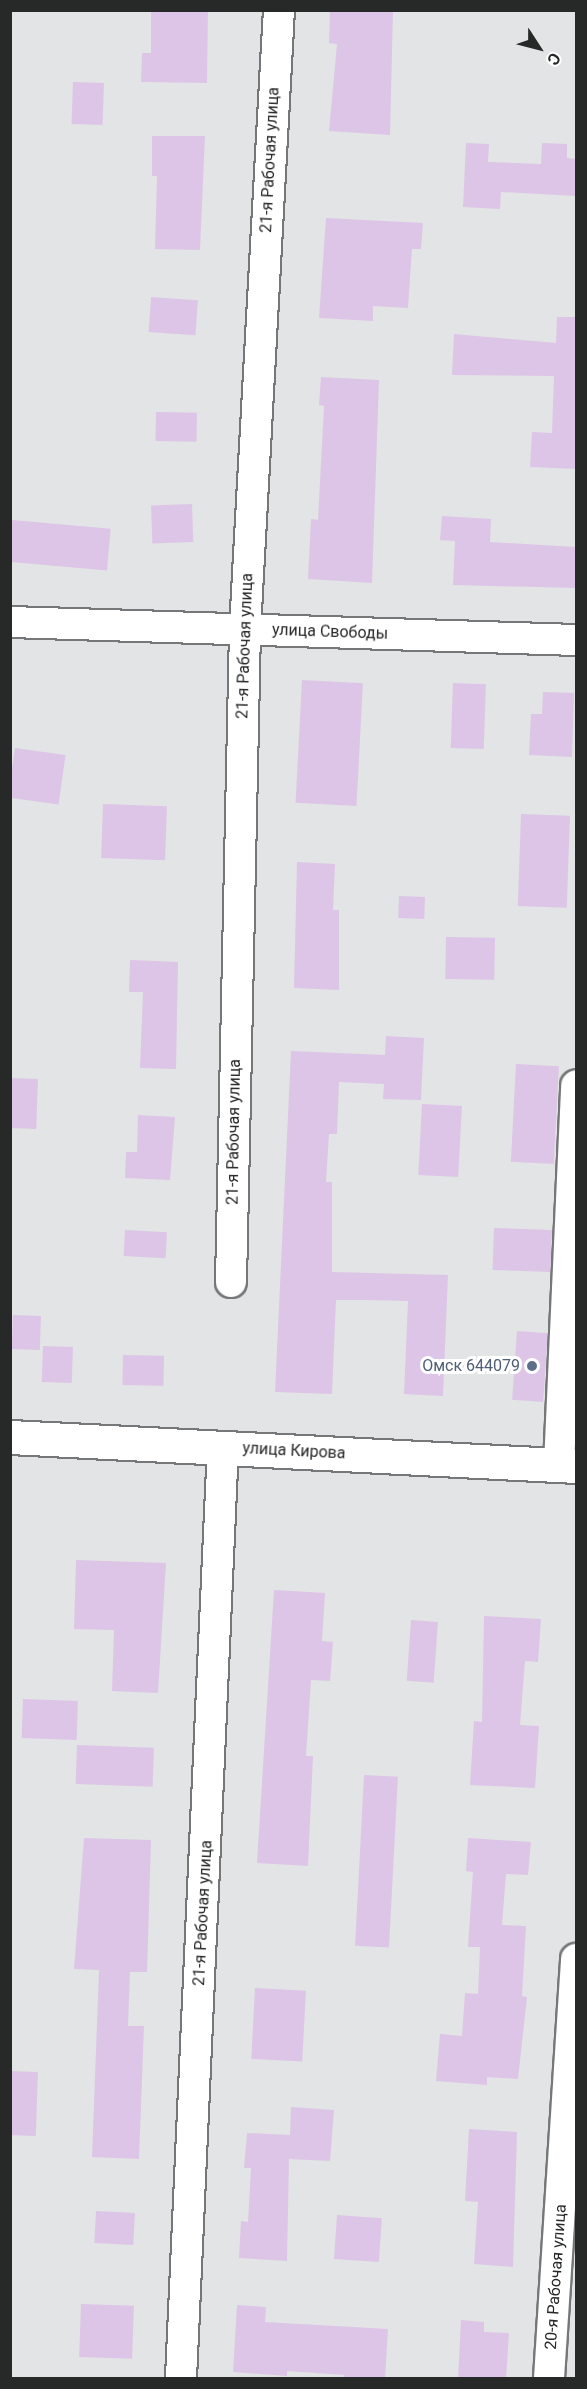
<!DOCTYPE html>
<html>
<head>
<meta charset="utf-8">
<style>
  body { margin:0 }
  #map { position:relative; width:587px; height:2389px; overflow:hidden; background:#e3e4e5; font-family:Roboto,sans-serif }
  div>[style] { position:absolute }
  .building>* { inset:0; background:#ddc5e7; transform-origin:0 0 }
  .roads { filter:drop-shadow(2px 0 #757778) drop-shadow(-2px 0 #757778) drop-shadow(0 2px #757778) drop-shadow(0 -2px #757778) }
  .minor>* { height:30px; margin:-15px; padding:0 15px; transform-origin:15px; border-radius:15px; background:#fff }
  .major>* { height:33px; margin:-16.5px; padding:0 16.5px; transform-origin:16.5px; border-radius:16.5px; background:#fff }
  .dots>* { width:16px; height:16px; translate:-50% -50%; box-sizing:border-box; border:3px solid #fff; border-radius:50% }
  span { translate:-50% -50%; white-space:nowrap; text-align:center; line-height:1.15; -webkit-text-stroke:6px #fff; paint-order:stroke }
  .street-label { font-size:16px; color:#272828 }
  .service-label { font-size:16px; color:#4e5e75 }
  .right { translate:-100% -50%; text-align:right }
  .frame { position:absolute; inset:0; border:12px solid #272828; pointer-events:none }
  .north { position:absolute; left:509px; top:18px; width:60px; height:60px; -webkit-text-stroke:4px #fff; paint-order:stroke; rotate:126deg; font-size:16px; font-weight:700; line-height:24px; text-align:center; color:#272828 }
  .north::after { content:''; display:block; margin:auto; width:21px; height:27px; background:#272828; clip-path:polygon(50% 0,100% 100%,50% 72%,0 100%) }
</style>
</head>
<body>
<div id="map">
  <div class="building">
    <i style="clip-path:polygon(151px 10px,208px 10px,207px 83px,141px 82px,142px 53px,151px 53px)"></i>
    <i style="clip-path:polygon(330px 10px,393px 10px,390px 135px,329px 131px,337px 44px,329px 43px)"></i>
    <i style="left:73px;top:82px;width:31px;height:42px;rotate:2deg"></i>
    <i style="clip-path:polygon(152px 136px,205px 136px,200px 250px,155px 249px,157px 176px,152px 176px)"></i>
    <i style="clip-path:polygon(466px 143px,489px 144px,488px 162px,541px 164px,542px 143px,567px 144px,567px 158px,576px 159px,576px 196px,501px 192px,500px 209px,463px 207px)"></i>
    <i style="clip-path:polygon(326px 218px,423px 223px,421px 249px,412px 249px,408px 308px,373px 306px,373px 321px,319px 318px)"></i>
    <i style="left:151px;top:297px;width:47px;height:35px;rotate:4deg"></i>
    <i style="clip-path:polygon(557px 317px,576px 317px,576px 469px,530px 467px,532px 432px,552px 433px,554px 376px,452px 375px,454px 334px,556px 343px)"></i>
    <i style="clip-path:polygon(321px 377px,379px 380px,372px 583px,308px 579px,311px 519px,318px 520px,324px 406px,319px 405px)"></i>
    <i style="left:156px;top:412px;width:41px;height:29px;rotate:1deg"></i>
    <i style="left:192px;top:504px;width:38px;height:41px;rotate:88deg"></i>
    <i style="clip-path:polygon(442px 516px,491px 519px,490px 542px,576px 547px,576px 588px,453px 585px,455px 541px,440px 540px)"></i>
    <i style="left:12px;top:520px;width:99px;height:42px;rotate:5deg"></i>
    <i style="left:302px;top:680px;width:61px;height:123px;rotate:3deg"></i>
    <i style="left:453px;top:683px;width:33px;height:65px;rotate:2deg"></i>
    <i style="clip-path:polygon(543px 692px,574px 693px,572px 757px,529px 755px,531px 714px,542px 714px)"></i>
    <i style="left:15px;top:748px;width:51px;height:50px;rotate:8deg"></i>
    <i style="left:103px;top:804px;width:64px;height:54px;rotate:2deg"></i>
    <i style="left:521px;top:814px;width:49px;height:92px;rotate:2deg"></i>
    <i style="clip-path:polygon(297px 862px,335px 864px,333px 910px,339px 910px,339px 990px,294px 988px)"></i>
    <i style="left:399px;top:896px;width:26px;height:22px;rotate:2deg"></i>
    <i style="left:446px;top:937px;width:49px;height:42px;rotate:1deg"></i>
    <i style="clip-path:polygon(130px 960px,178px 962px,176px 1069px,140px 1068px,143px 992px,129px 992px)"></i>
    <i style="clip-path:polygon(386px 1036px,424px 1038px,421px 1100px,383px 1099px,384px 1084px,339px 1082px,337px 1134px,329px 1134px,326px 1182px,332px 1182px,332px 1272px,448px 1275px,443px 1396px,404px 1394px,408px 1301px,364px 1300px,336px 1300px,332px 1394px,275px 1392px,291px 1051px,385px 1055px)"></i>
    <i style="left:516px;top:1064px;width:43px;height:98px;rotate:3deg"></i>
    <i style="left:10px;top:1078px;width:28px;height:50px;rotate:2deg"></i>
    <i style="left:422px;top:1104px;width:40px;height:71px;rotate:3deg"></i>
    <i style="clip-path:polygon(138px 1115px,175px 1117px,170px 1180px,125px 1178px,126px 1152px,137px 1152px)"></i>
    <i style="left:494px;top:1228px;width:58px;height:42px;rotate:2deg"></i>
    <i style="left:125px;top:1230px;width:42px;height:26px;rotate:3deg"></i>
    <i style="left:13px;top:1315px;width:28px;height:34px;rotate:2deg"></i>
    <i style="left:517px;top:1331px;width:31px;height:69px;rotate:4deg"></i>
    <i style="left:43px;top:1346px;width:30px;height:36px;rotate:2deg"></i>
    <i style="left:123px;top:1355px;width:41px;height:30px;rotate:1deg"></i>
    <i style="clip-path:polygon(76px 1560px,166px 1563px,158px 1693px,112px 1691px,114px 1630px,74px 1629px)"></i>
    <i style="clip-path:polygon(274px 1590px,325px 1593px,322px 1641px,333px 1642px,330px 1681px,311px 1680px,306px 1756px,313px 1756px,308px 1866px,257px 1863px)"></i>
    <i style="clip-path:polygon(484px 1616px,541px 1619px,538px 1662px,525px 1661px,520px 1725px,539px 1726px,535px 1788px,470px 1785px,474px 1721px,482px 1722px)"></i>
    <i style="left:411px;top:1620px;width:27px;height:61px;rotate:4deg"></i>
    <i style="left:23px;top:1699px;width:55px;height:39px;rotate:2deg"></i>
    <i style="left:77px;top:1745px;width:77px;height:39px;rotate:2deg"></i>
    <i style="left:364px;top:1775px;width:34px;height:171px;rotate:3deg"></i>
    <i style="clip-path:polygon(84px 1838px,151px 1840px,147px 1972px,130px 1972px,128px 2026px,144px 2026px,139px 2159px,92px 2157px,99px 1970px,74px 1969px)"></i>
    <i style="clip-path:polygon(468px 1838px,531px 1842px,528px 1875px,506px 1874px,502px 1925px,526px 1926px,522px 1996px,527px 1997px,518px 2079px,487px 2077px,487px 2085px,436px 2081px,440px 2034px,462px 2036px,465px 1993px,478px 1994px,480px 1947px,468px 1947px,473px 1872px,466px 1871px)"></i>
    <i style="left:255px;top:1988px;width:51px;height:71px;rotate:3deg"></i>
    <i style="left:10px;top:2071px;width:28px;height:64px;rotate:2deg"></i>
    <i style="clip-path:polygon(291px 2107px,334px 2110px,330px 2161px,289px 2159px,287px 2261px,239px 2258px,241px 2221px,248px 2222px,251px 2168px,244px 2168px,247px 2133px,290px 2135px)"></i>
    <i style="clip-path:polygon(469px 2129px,517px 2132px,513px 2267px,474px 2264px,478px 2202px,465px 2201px)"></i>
    <i style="left:96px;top:2211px;width:39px;height:32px;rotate:3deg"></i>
    <i style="left:337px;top:2215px;width:45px;height:44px;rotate:4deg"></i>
    <i style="left:81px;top:2304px;width:53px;height:53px;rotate:2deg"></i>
    <i style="clip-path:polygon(237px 2305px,266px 2307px,265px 2322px,388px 2329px,385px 2379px,344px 2379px,344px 2375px,287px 2371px,287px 2376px,233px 2372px)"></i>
    <i style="clip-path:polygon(461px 2320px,484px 2322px,484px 2332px,509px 2333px,506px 2379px,458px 2379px)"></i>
  </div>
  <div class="roads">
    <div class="minor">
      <i style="left:10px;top:622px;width:566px;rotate:1.82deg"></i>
      <i style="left:231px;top:1282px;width:653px;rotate:-88.77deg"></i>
      <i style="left:245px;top:629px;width:620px;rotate:-86.86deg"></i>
      <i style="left:559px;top:1465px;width:380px;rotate:-87.4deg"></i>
      <i style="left:181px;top:2378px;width:932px;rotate:-87.42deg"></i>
      <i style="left:549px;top:2378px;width:420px;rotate:-86.3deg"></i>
    </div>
    <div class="major">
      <i style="left:10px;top:1437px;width:567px;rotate:2.93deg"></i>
    </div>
  </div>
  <div class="dots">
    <i style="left:532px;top:1366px;background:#5c6f8a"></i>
  </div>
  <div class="street-label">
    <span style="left:270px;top:160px;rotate:-87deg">21-я Рабочая улица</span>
    <span style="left:330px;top:632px;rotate:2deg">улица Свободы</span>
    <span style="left:245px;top:646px;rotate:-88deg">21-я Рабочая улица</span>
    <span style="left:234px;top:1132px;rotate:-89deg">21-я Рабочая улица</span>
    <span style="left:294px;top:1451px;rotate:3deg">улица Кирова</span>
    <span style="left:203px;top:1913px;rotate:-87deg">21-я Рабочая улица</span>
    <span style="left:556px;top:2277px;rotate:-86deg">20-я Рабочая улица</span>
  </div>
  <div class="service-label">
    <span class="right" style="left:520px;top:1366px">Омск 644079</span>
  </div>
  <div class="frame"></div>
  <div class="north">С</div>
</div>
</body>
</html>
